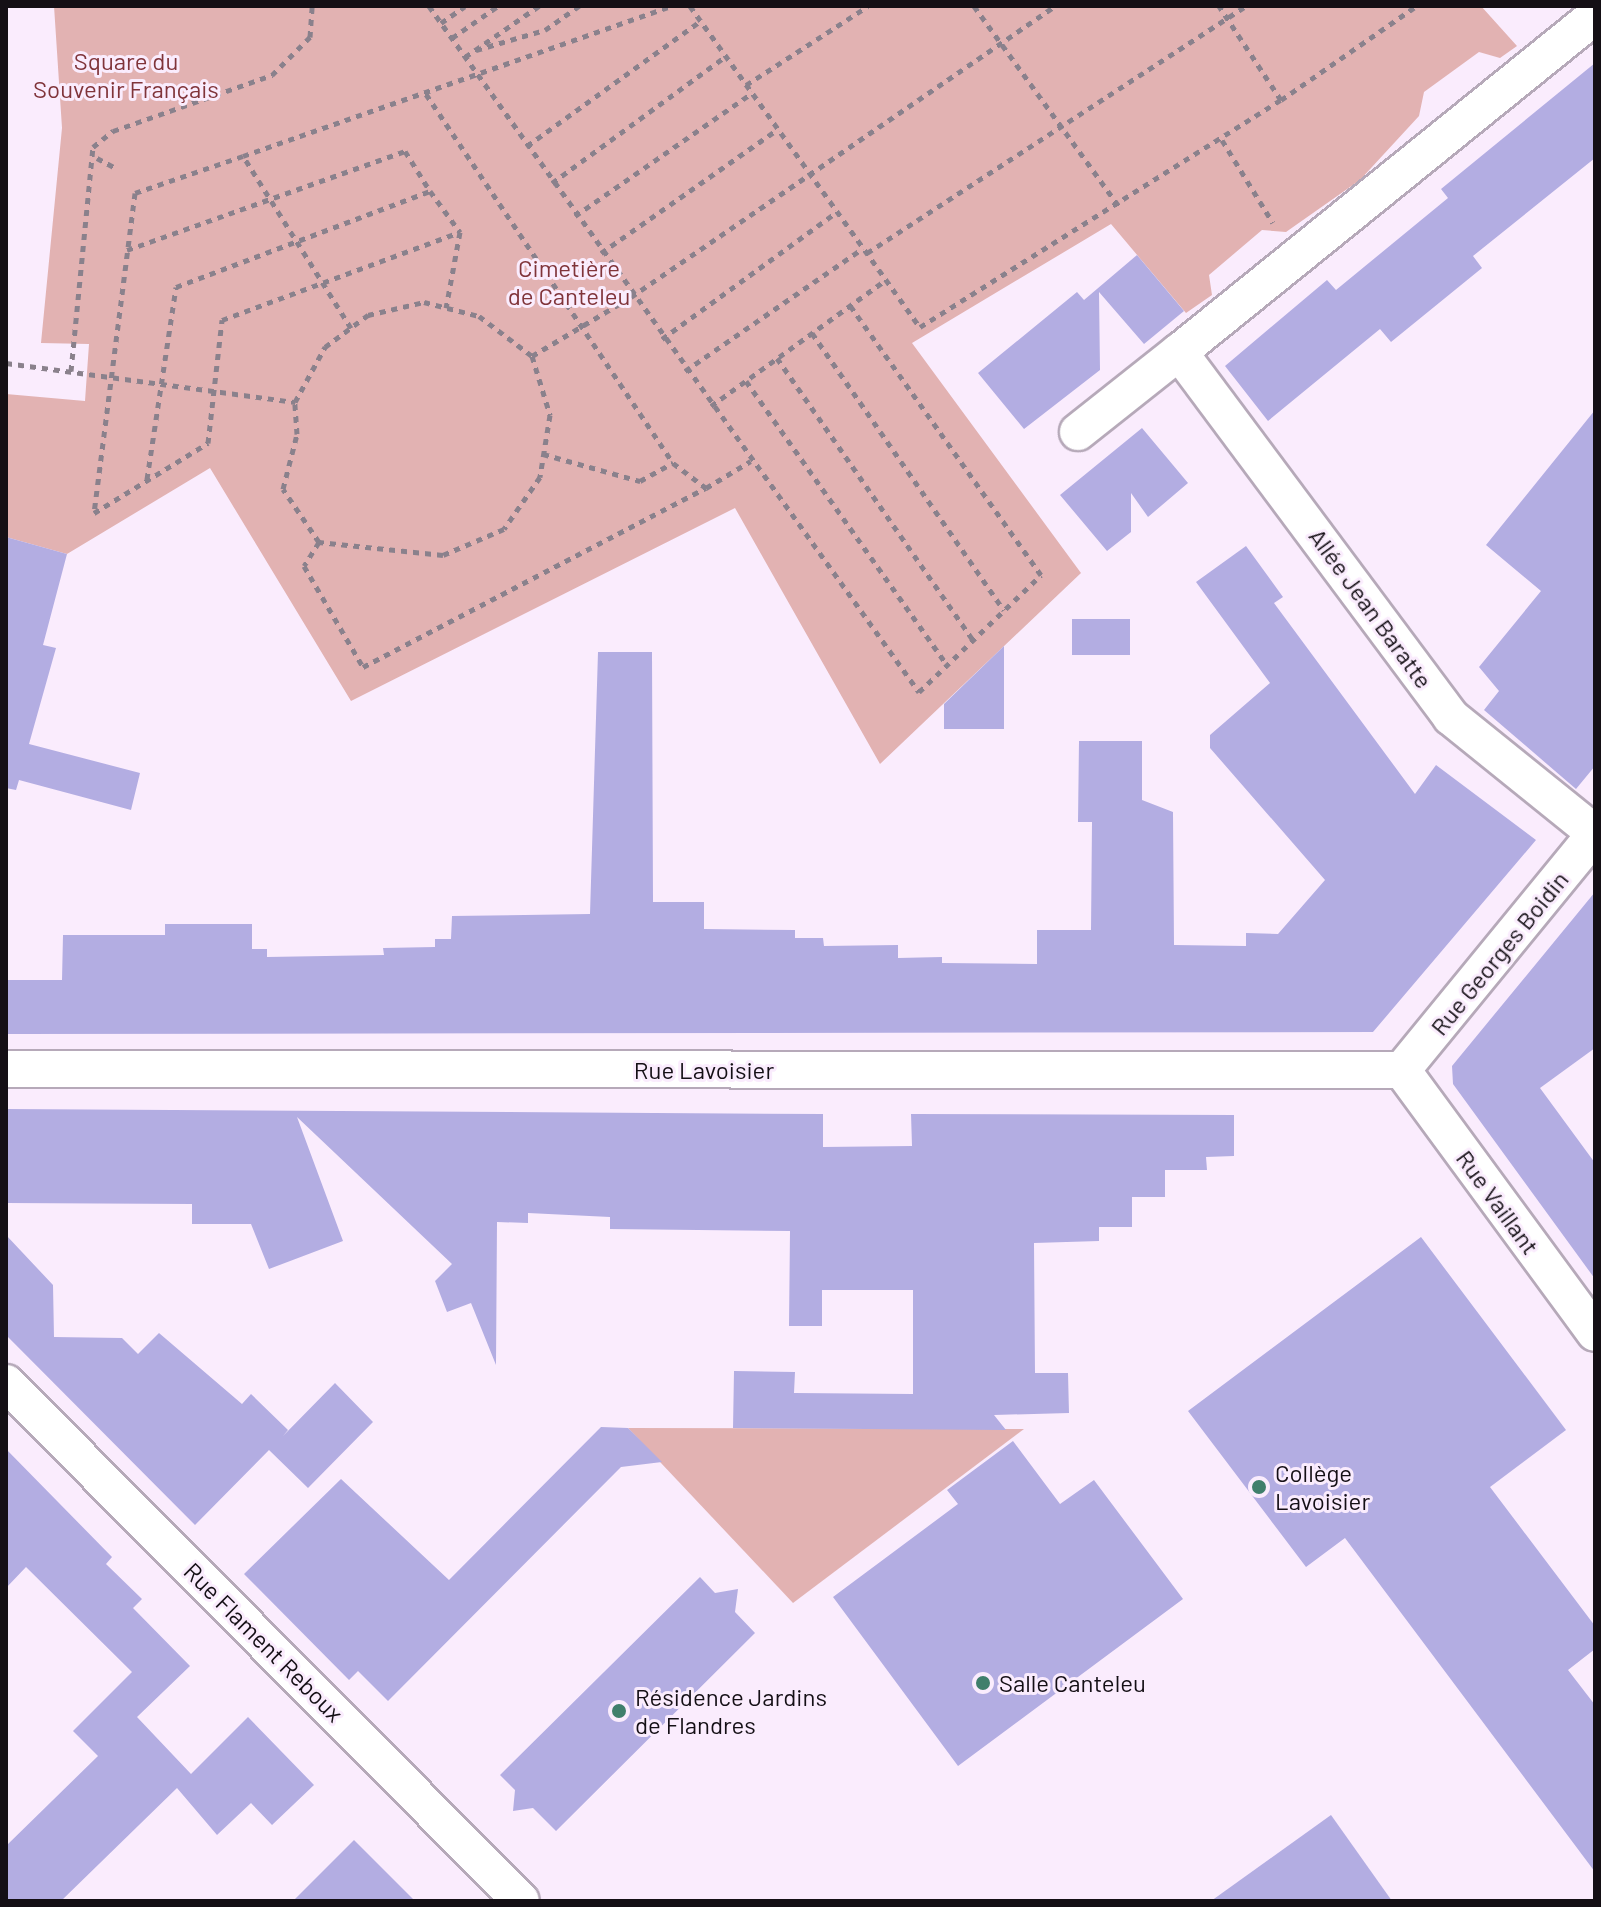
<!DOCTYPE html>
<html>
<head>
<meta charset="utf-8">
<style>
  body { margin:0 }
  #map { position:relative; width:1601px; height:1907px; overflow:hidden; background:#faecfd; font-family:Barlow,sans-serif }
  div>[style] { position:absolute }
  .green>* { inset:0; background:#e2b2b2 }
  .building>* { inset:0; background:#b3ade2; transform-origin:0 0 }
  .path>* { height:5px; margin-top:-2.5px; transform-origin:0; background:repeating-linear-gradient(90deg,#8a818c 0 6px,transparent 0 12px) }
  .roads { filter:drop-shadow(2px 0 #b6a9b9) drop-shadow(-2px 0 #b6a9b9) drop-shadow(0 2px #b6a9b9) drop-shadow(0 -2px #b6a9b9) }
  .street>* { height:36px; margin:-18px; padding:0 18px; transform-origin:18px; border-radius:18px; background:#fff }
  .dots>* { width:22px; height:22px; translate:-50% -50%; box-sizing:border-box; border:4px solid #faecfd; border-radius:50% }
  span { translate:-50% -50%; white-space:nowrap; text-align:center; line-height:1.15; -webkit-text-stroke:6px #faecfd; paint-order:stroke }
  .park-label { font-size:24px; color:#80343a }
  .street-label { font-size:24px; color:#140f15 }
  .poi-label { font-size:24px; color:#140f15 }
  .left { translate:0 -50%; text-align:left }
  .frame { position:absolute; inset:0; border:8px solid #140f15; pointer-events:none }
</style>
</head>
<body>
<div id="map">
  <div class="green">
    <i style="clip-path:polygon(54px 6px,1481px 6px,1517px 46px,1500px 58px,1479px 52px,1424px 92px,1419px 116px,1360px 180px,1286px 232px,1262px 230px,1209px 275px,1212px 295px,1186px 313px,1111px 224px,912px 343px,1081px 573px,880px 764px,735px 508px,351px 701px,210px 468px,67px 554px,6px 537px,6px 394px,85px 401px,89px 344px,41px 343px,62px 128px)"></i>
    <i style="clip-path:polygon(628px 1428px,1024px 1429px,793px 1603px)"></i>
  </div>
  <div class="building">
    <i style="clip-path:polygon(1595px 63px,1595px 158px,1473px 256px,1482px 268px,1391px 342px,1380px 329px,1268px 421px,1225px 366px,1327px 280px,1336px 290px,1448px 198px,1441px 189px)"></i>
    <i style="clip-path:polygon(1137px 255px,1184px 311px,1144px 344px,1099px 292px,1100px 370px,1024px 429px,978px 373px,1077px 292px,1084px 300px)"></i>
    <i style="clip-path:polygon(1595px 410px,1595px 766px,1576px 789px,1484px 710px,1499px 691px,1479px 667px,1541px 591px,1486px 545px)"></i>
    <i style="clip-path:polygon(1142px 428px,1188px 483px,1148px 517px,1131px 493px,1131px 532px,1107px 551px,1060px 495px)"></i>
    <i style="clip-path:polygon(6px 537px,67px 554px,43px 645px,56px 648px,29px 744px,140px 773px,131px 810px,19px 780px,16px 790px,6px 788px)"></i>
    <i style="clip-path:polygon(1246px 546px,1283px 597px,1274px 603px,1415px 794px,1436px 765px,1536px 840px,1373px 1032px,6px 1034px,6px 980px,62px 980px,63px 935px,165px 935px,165px 924px,252px 924px,252px 949px,267px 949px,267px 957px,384px 955px,383px 948px,435px 947px,435px 939px,451px 939px,452px 916px,590px 914px,598px 652px,652px 652px,653px 902px,704px 902px,704px 929px,795px 930px,795px 938px,823px 938px,824px 946px,898px 945px,898px 958px,942px 957px,942px 963px,1037px 964px,1037px 930px,1091px 930px,1092px 822px,1078px 822px,1079px 741px,1142px 741px,1142px 800px,1173px 812px,1174px 945px,1246px 946px,1246px 933px,1278px 934px,1325px 880px,1210px 748px,1210px 735px,1270px 683px,1196px 582px)"></i>
    <i style="left:1072px;top:619px;width:58px;height:36px"></i>
    <i style="clip-path:polygon(1004px 646px,1004px 729px,944px 729px,944px 704px)"></i>
    <i style="clip-path:polygon(1595px 892px,1595px 1048px,1540px 1088px,1595px 1163px,1595px 1279px,1453px 1084px,1452px 1066px)"></i>
    <i style="clip-path:polygon(6px 1109px,823px 1114px,823px 1147px,912px 1146px,911px 1114px,1234px 1115px,1234px 1156px,1206px 1157px,1207px 1170px,1165px 1170px,1165px 1197px,1132px 1197px,1132px 1227px,1099px 1227px,1099px 1241px,1034px 1243px,1035px 1373px,1068px 1373px,1069px 1413px,994px 1415px,1006px 1430px,733px 1428px,734px 1371px,795px 1372px,794px 1393px,913px 1394px,913px 1290px,822px 1290px,822px 1326px,789px 1326px,790px 1231px,610px 1229px,610px 1217px,528px 1213px,528px 1223px,497px 1222px,496px 1365px,471px 1303px,447px 1312px,435px 1281px,452px 1264px,297px 1117px,343px 1241px,269px 1269px,251px 1224px,192px 1224px,192px 1204px,6px 1203px)"></i>
    <i style="clip-path:polygon(6px 1235px,53px 1285px,54px 1337px,122px 1338px,138px 1354px,159px 1333px,242px 1404px,251px 1394px,288px 1430px,283px 1436px,335px 1383px,373px 1422px,308px 1488px,269px 1450px,195px 1525px,6px 1335px)"></i>
    <i style="clip-path:polygon(1421px 1237px,1566px 1430px,1490px 1487px,1595px 1626px,1595px 1649px,1568px 1670px,1595px 1705px,1595px 1872px,1345px 1538px,1306px 1567px,1188px 1411px)"></i>
    <i style="clip-path:polygon(601px 1427px,628px 1428px,662px 1462px,621px 1467px,388px 1701px,358px 1671px,349px 1680px,244px 1574px,341px 1479px,449px 1580px)"></i>
    <i style="clip-path:polygon(1013px 1441px,1060px 1504px,1094px 1480px,1183px 1599px,958px 1766px,833px 1597px,958px 1504px,947px 1490px)"></i>
    <i style="clip-path:polygon(6px 1449px,112px 1557px,106px 1564px,142px 1599px,133px 1608px,190px 1666px,137px 1717px,191px 1774px,248px 1717px,314px 1785px,272px 1825px,251px 1803px,217px 1835px,177px 1788px,61px 1901px,6px 1901px,6px 1846px,98px 1756px,73px 1731px,132px 1672px,26px 1567px,6px 1588px)"></i>
    <i style="clip-path:polygon(700px 1577px,715px 1593px,738px 1589px,735px 1612px,755px 1633px,556px 1831px,533px 1808px,513px 1811px,515px 1790px,500px 1775px)"></i>
    <i style="clip-path:polygon(1331px 1815px,1392px 1901px,1211px 1901px)"></i>
    <i style="clip-path:polygon(354px 1840px,415px 1901px,293px 1901px)"></i>
  </div>
  <div class="path">
    <i style="left:429px;top:6px;width:843px;rotate:54.46deg"></i>
    <i style="left:919px;top:692px;width:169px;rotate:-43.8deg"></i>
    <i style="left:1041px;top:575px;width:331px;rotate:-125.3deg"></i>
    <i style="left:690px;top:6px;width:395px;rotate:54.4deg"></i>
    <i style="left:920px;top:327px;width:426px;rotate:-32.2deg"></i>
    <i style="left:1281px;top:100px;width:113px;rotate:-123.4deg"></i>
    <i style="left:974px;top:6px;width:249px;rotate:54.1deg"></i>
    <i style="left:441px;top:23px;width:29px;rotate:-35deg"></i>
    <i style="left:452px;top:38px;width:56px;rotate:-34.8deg"></i>
    <i style="left:476px;top:50px;width:72px;rotate:-16.2deg"></i>
    <i style="left:545px;top:30px;width:42px;rotate:-35.2deg"></i>
    <i style="left:465px;top:57px;width:90px;rotate:-34.6deg"></i>
    <i style="left:746px;top:85px;width:145px;rotate:-32.9deg"></i>
    <i style="left:426px;top:94px;width:444px;rotate:56.2deg"></i>
    <i style="left:1281px;top:100px;width:165px;rotate:-34.8deg"></i>
    <i style="left:1222px;top:140px;width:97px;rotate:58.4deg"></i>
    <i style="left:527px;top:146px;width:213px;rotate:-35.8deg"></i>
    <i style="left:243px;top:156px;width:114px;rotate:161.1deg"></i>
    <i style="left:135px;top:193px;width:323px;rotate:97.3deg"></i>
    <i style="left:94px;top:513px;width:134px;rotate:-31.6deg"></i>
    <i style="left:208px;top:443px;width:124px;rotate:-83.5deg"></i>
    <i style="left:222px;top:320px;width:254px;rotate:-20.3deg"></i>
    <i style="left:97px;top:158px;width:19px;rotate:28deg"></i>
    <i style="left:552px;top:183px;width:215px;rotate:-36.1deg"></i>
    <i style="left:575px;top:216px;width:216px;rotate:-34.8deg"></i>
    <i style="left:127px;top:250px;width:295px;rotate:-19.6deg"></i>
    <i style="left:405px;top:151px;width:47px;rotate:58deg"></i>
    <i style="left:601px;top:253px;width:216px;rotate:-35deg"></i>
    <i style="left:867px;top:253px;width:452px;rotate:-33.1deg"></i>
    <i style="left:351px;top:328px;width:203px;rotate:-122.1deg"></i>
    <i style="left:243px;top:156px;width:454px;rotate:-19.3deg"></i>
    <i style="left:812px;top:333px;width:337px;rotate:55.3deg"></i>
    <i style="left:662px;top:339px;width:216px;rotate:-36deg"></i>
    <i style="left:532px;top:356px;width:62px;rotate:73deg"></i>
    <i style="left:550px;top:415px;width:63px;rotate:99.2deg"></i>
    <i style="left:540px;top:477px;width:63px;rotate:124.7deg"></i>
    <i style="left:504px;top:529px;width:66px;rotate:156.9deg"></i>
    <i style="left:443px;top:555px;width:125px;rotate:-174deg"></i>
    <i style="left:319px;top:542px;width:64px;rotate:-124.2deg"></i>
    <i style="left:283px;top:489px;width:57px;rotate:-75.7deg"></i>
    <i style="left:297px;top:434px;width:32px;rotate:-94deg"></i>
    <i style="left:295px;top:402px;width:63px;rotate:-61.4deg"></i>
    <i style="left:325px;top:347px;width:54px;rotate:-36.7deg"></i>
    <i style="left:368px;top:315px;width:57px;rotate:-13.1deg"></i>
    <i style="left:424px;top:302px;width:57px;rotate:14.3deg"></i>
    <i style="left:479px;top:316px;width:66px;rotate:37deg"></i>
    <i style="left:532px;top:356px;width:115px;rotate:-30.8deg"></i>
    <i style="left:631px;top:297px;width:514px;rotate:-34.46deg"></i>
    <i style="left:777px;top:358px;width:343px;rotate:55.2deg"></i>
    <i style="left:6px;top:363px;width:292px;rotate:7.7deg"></i>
    <i style="left:71px;top:371px;width:225px;rotate:-84.4deg"></i>
    <i style="left:93px;top:147px;width:26px;rotate:-39deg"></i>
    <i style="left:113px;top:131px;width:169px;rotate:-19.4deg"></i>
    <i style="left:272px;top:75px;width:54px;rotate:-45deg"></i>
    <i style="left:310px;top:37px;width:31px;rotate:-86deg"></i>
    <i style="left:685px;top:371px;width:216px;rotate:-34.6deg"></i>
    <i style="left:746px;top:381px;width:348px;rotate:54.7deg"></i>
    <i style="left:711px;top:406px;width:216px;rotate:-35.8deg"></i>
    <i style="left:543px;top:454px;width:101px;rotate:15.6deg"></i>
    <i style="left:640px;top:481px;width:38px;rotate:-29deg"></i>
    <i style="left:673px;top:463px;width:41px;rotate:37.1deg"></i>
    <i style="left:706px;top:488px;width:52px;rotate:-31deg"></i>
    <i style="left:147px;top:479px;width:194px;rotate:-81.4deg"></i>
    <i style="left:176px;top:287px;width:272px;rotate:-20.7deg"></i>
    <i style="left:430px;top:191px;width:51px;rotate:53.8deg"></i>
    <i style="left:460px;top:232px;width:77px;rotate:100.4deg"></i>
    <i style="left:319px;top:542px;width:28px;rotate:122deg"></i>
    <i style="left:304px;top:566px;width:117px;rotate:59.7deg"></i>
    <i style="left:363px;top:667px;width:387px;rotate:-27.6deg"></i>
  </div>
  <div class="roads">
    <div class="street">
      <i style="left:1595px;top:16px;width:535px;rotate:141.07deg"></i>
      <i style="left:1179px;top:352px;width:455px;rotate:53.3deg"></i>
      <i style="left:1451px;top:717px;width:185px;rotate:38.9deg"></i>
      <i style="left:1078px;top:432px;width:129px;rotate:-38.4deg"></i>
      <i style="left:6px;top:1069px;width:1396px;rotate:0.04deg"></i>
      <i style="left:1402px;top:1070px;width:326px;rotate:53.7deg"></i>
      <i style="left:1402px;top:1070px;width:305px;rotate:-50.7deg"></i>
      <i style="left:6px;top:1383px;width:730px;rotate:45.17deg"></i>
    </div>
  </div>
  <div class="dots">
    <i style="left:1259px;top:1487px;background:#407f6c"></i>
    <i style="left:983px;top:1683px;background:#407f6c"></i>
    <i style="left:619px;top:1711px;background:#407f6c"></i>
  </div>
  <div class="park-label">
    <span style="left:126px;top:75px">Square du<br>Souvenir Français</span>
    <span style="left:569px;top:282px">Cimetière<br>de Canteleu</span>
  </div>
  <div class="street-label">
    <span style="left:1371px;top:608px;rotate:54deg">Allée Jean Baratte</span>
    <span style="left:1499px;top:953px;rotate:-51deg">Rue Georges Boidin</span>
    <span style="left:704px;top:1070px">Rue Lavoisier</span>
    <span style="left:1498px;top:1202px;rotate:54deg">Rue Vaillant</span>
    <span style="left:264px;top:1642px;rotate:45deg">Rue Flament Reboux</span>
  </div>
  <div class="poi-label">
    <span class="left" style="left:1275px;top:1487px">Collège<br>Lavoisier</span>
    <span class="left" style="left:999px;top:1683px">Salle Canteleu</span>
    <span class="left" style="left:635px;top:1711px">Résidence Jardins<br>de Flandres</span>
  </div>
  <div class="frame"></div>
</div>
</body>
</html>
